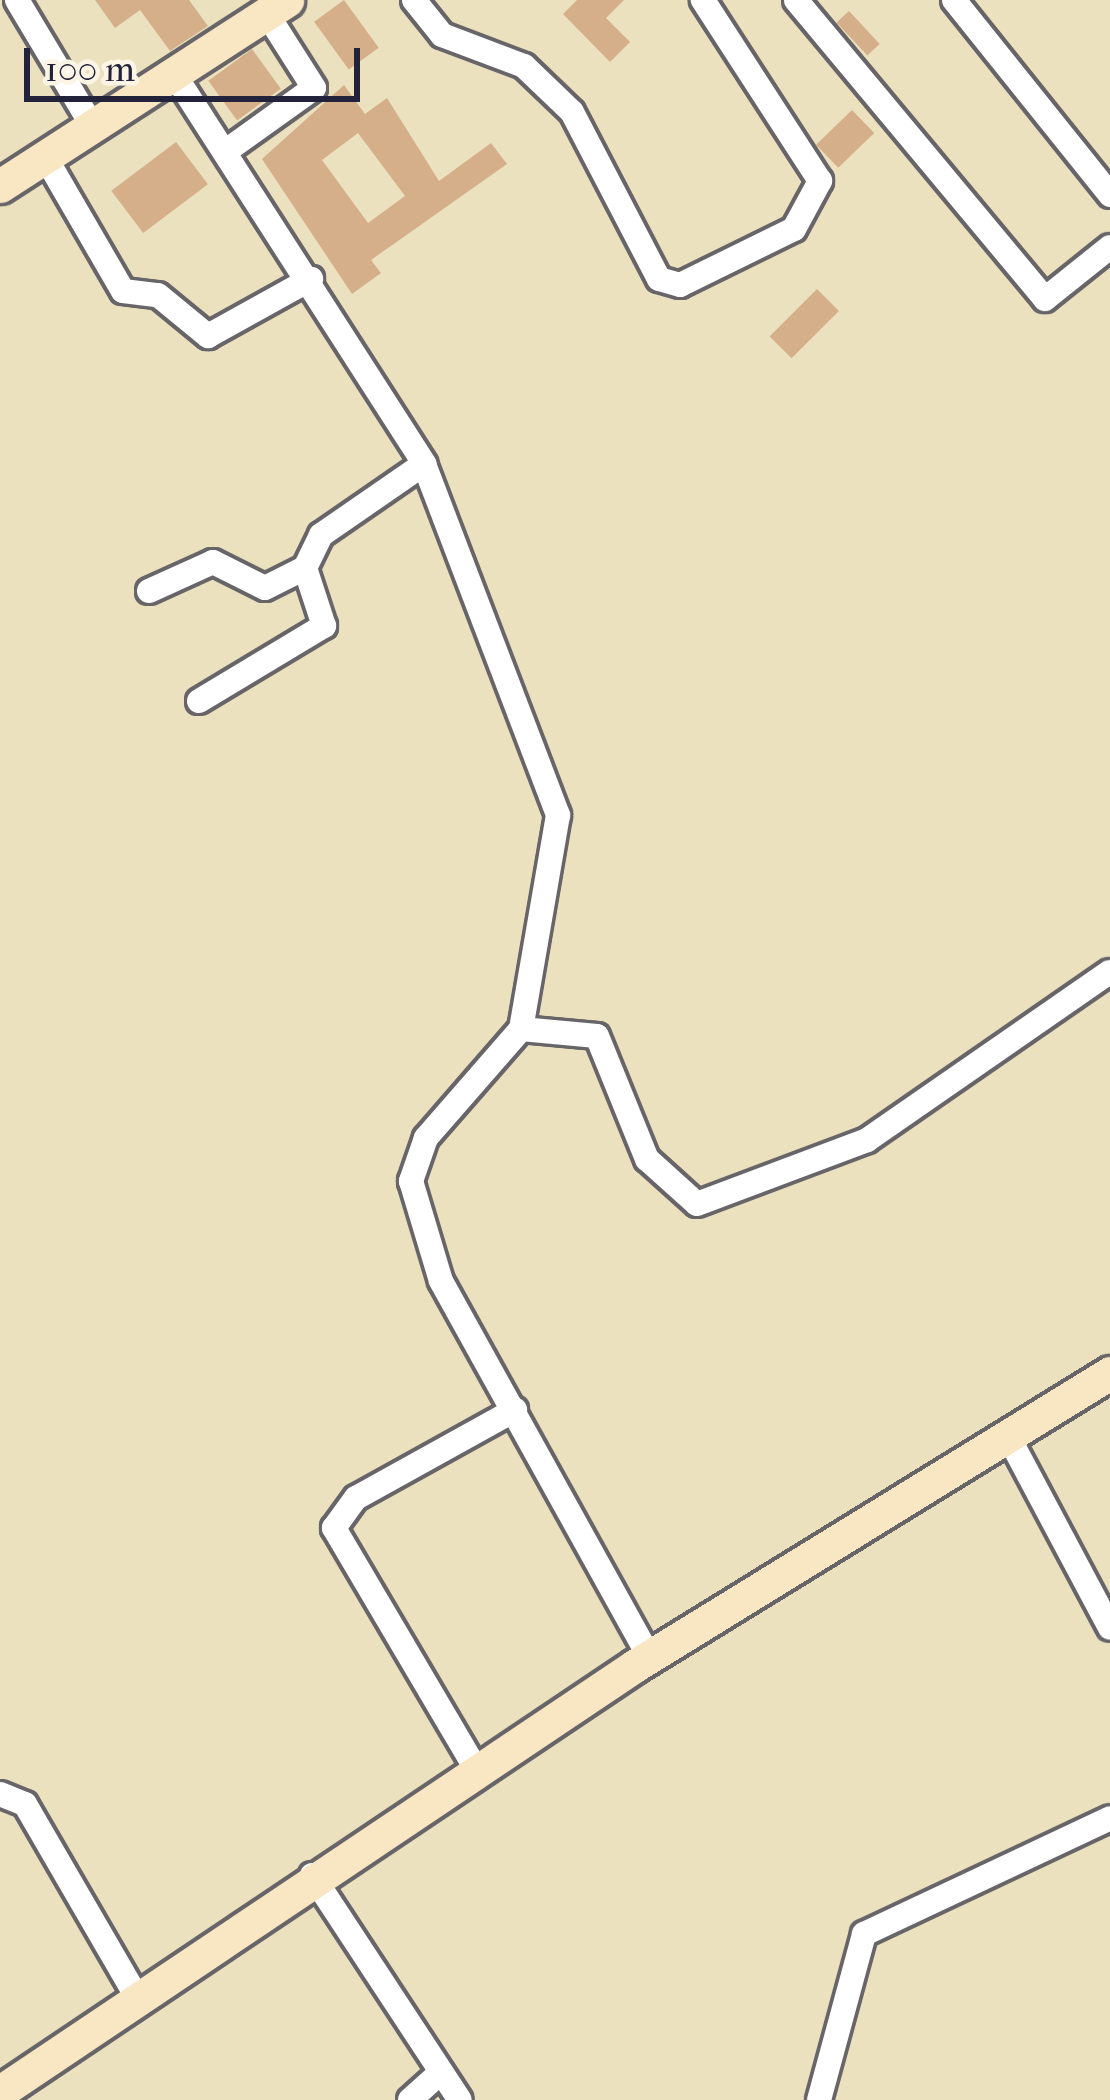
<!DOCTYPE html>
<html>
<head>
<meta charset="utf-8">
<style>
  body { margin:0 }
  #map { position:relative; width:1110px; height:2100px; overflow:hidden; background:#ebe1be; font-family:"IM FELL French Canon",serif }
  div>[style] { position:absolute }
  .building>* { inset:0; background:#d5af8a; transform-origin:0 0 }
  .roads { filter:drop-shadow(3px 0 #686569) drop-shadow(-3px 0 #686569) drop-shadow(0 3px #686569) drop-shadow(0 -3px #686569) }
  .street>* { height:24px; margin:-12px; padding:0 12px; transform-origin:12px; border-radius:12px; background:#fff }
  .secondary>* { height:33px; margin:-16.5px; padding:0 16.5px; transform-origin:16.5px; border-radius:16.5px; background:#f9e7c3 }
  span { translate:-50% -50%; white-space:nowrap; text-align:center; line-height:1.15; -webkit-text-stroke:9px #fcf5e5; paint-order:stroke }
  .scale { position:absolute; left:24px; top:48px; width:336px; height:54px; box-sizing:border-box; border:6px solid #22223b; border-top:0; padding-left:15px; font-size:36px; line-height:42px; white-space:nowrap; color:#22223b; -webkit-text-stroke:9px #fcf5e5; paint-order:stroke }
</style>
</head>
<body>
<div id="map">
  <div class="building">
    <i style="clip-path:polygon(95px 0,189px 0,208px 26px,170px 51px,140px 10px,115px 28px)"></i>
    <i style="left:344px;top:0;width:59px;height:37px;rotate:54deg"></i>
    <i style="clip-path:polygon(577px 0,624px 0,606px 18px,630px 42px,610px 62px,563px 14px)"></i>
    <i style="left:849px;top:11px;width:45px;height:17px;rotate:47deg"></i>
    <i style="left:252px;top:49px;width:49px;height:54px;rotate:54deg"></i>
    <i style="clip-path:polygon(evenodd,344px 85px,365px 114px,387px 98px,439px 181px,491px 143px,507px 164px,371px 260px,381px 273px,352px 294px,262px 159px,344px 85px,358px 133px,405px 196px,368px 223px,322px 160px,358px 133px)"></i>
    <i style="left:852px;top:110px;width:32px;height:50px;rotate:46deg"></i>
    <i style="left:176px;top:142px;width:53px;height:81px;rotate:53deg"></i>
    <i style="left:817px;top:289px;width:31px;height:67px;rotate:45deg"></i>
  </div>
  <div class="roads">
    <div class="street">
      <i style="left:17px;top:0;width:148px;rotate:59.1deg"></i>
      <i style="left:414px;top:0;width:45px;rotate:51.3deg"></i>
      <i style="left:442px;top:35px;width:88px;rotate:20.7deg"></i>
      <i style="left:524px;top:66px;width:66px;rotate:43.8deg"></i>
      <i style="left:572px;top:112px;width:188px;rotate:62.5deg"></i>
      <i style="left:659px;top:279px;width:22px;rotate:16deg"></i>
      <i style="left:680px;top:285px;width:127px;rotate:-26.2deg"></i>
      <i style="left:794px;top:229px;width:55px;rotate:-61.6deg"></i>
      <i style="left:820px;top:181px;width:216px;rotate:-122.9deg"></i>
      <i style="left:796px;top:0;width:389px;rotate:50.2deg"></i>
      <i style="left:1045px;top:299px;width:83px;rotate:-38.7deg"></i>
      <i style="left:954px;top:0;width:250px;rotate:51.3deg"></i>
      <i style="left:176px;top:77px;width:460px;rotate:57.3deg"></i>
      <i style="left:424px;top:464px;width:376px;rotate:69.1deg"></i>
      <i style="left:558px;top:815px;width:217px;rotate:99.8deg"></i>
      <i style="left:521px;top:1029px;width:145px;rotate:131.1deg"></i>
      <i style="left:426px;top:1138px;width:46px;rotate:109.2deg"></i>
      <i style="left:411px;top:1181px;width:104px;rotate:73.3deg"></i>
      <i style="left:441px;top:1281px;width:430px;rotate:61deg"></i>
      <i style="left:226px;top:151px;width:108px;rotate:-35.6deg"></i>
      <i style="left:314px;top:88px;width:88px;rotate:-122.4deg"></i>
      <i style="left:47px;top:160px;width:151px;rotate:59.9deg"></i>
      <i style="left:123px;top:291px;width:35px;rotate:7deg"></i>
      <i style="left:158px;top:295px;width:65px;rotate:39.4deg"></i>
      <i style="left:208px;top:336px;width:118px;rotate:-29deg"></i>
      <i style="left:149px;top:591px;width:70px;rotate:-24.4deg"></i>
      <i style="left:213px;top:562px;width:58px;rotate:26.6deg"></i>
      <i style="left:265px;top:588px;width:45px;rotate:-26.6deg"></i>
      <i style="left:305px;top:568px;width:37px;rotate:-64deg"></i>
      <i style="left:321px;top:535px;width:125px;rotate:-34.6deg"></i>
      <i style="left:199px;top:701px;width:146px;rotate:-31deg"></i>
      <i style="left:324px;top:626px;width:61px;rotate:-108.1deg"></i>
      <i style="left:521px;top:1029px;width:76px;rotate:5.3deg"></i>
      <i style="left:597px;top:1036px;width:133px;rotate:67.9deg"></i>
      <i style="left:647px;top:1159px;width:67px;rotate:42deg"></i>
      <i style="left:697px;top:1204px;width:182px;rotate:-20.6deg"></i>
      <i style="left:867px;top:1140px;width:295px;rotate:-34.7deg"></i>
      <i style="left:1008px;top:1436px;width:217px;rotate:62deg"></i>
      <i style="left:476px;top:1769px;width:280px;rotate:-120.5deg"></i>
      <i style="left:334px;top:1528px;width:37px;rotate:-54deg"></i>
      <i style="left:356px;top:1498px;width:182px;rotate:-29deg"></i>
      <i style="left:0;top:1794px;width:27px;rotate:22deg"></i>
      <i style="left:25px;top:1804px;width:229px;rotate:59.9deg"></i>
      <i style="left:312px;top:1875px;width:269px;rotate:56.7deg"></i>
      <i style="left:410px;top:2100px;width:39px;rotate:-42deg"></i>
      <i style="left:819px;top:2100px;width:172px;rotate:-74.8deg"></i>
      <i style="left:864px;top:1934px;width:272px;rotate:-25.2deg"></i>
    </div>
    <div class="secondary">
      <i style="left:0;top:186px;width:342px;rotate:-32.9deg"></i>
      <i style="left:0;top:2092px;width:766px;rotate:-33.88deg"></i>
      <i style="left:636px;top:1665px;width:557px;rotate:-31.63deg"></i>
    </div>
  </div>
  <div class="scale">100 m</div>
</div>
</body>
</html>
